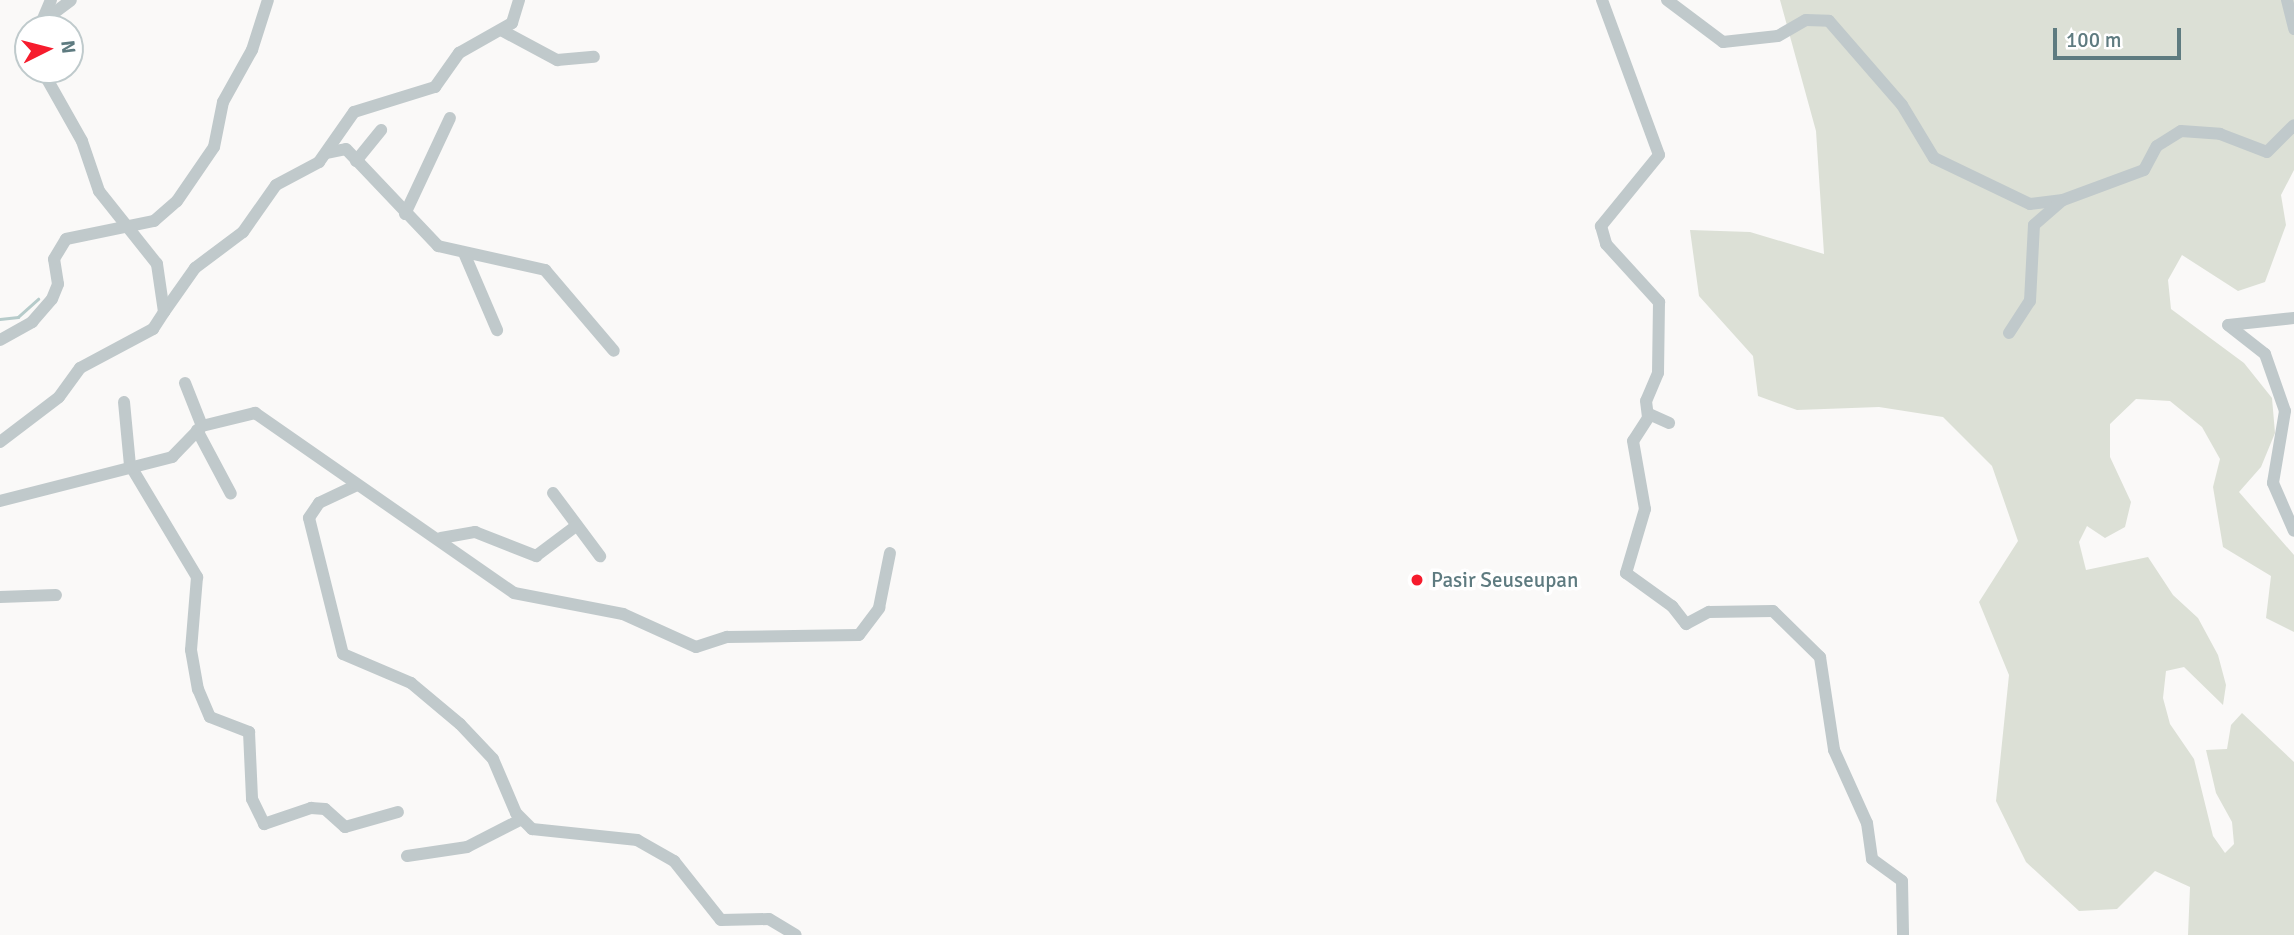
<!DOCTYPE html>
<html>
<head>
<meta charset="utf-8">
<style>
  body { margin:0 }
  #map { position:relative; width:2294px; height:935px; overflow:hidden; background:#faf9f8; font-family:Signika,sans-serif }
  div>[style] { position:absolute }
  .green>* { inset:0; background:#dce0d6 }
  .stream>* { height:2.5px; margin:-1.25px; padding:0 1.25px; transform-origin:1.25px; border-radius:1.25px; background:#b6cbca }
  .minor>* { height:12px; margin:-6px; padding:0 6px; transform-origin:6px; border-radius:6px; background:#c0c9cb }
  .dots>* { width:19px; height:19px; translate:-50% -50%; box-sizing:border-box; border:4px solid #fff; border-radius:50% }
  span { translate:-50% -50%; white-space:nowrap; text-align:center; line-height:1.15; -webkit-text-stroke:7px #fff; paint-order:stroke }
  .poi-label { font-size:21px; color:#5e7b80 }
  .left { translate:0 -50%; text-align:left }
  .north { position:absolute; left:14px; top:14px; width:70px; height:70px; box-sizing:border-box; background:#fff; border:2px solid #bfcacc; border-radius:50%; rotate:84deg; font-size:19px; font-weight:700; line-height:28px; text-align:center; color:#5e7b80 }
  .north::after { content:''; display:block; margin:auto; width:24px; height:32px; background:#f61c2d; clip-path:polygon(50% 0,100% 100%,50% 72%,0 100%) }
  .scale { position:absolute; left:2053px; top:28px; width:128px; height:32px; box-sizing:border-box; border:4px solid #5e7b80; border-top:0; padding-left:9px; font-size:21px; line-height:24px; white-space:nowrap; color:#5e7b80; -webkit-text-stroke:5px #fff; paint-order:stroke }
</style>
</head>
<body>
<div id="map">
  <div class="green">
    <i style="clip-path:polygon(1780px 0,2294px 0,2294px 170px,2281px 195px,2286px 225px,2265px 282px,2238px 291px,2182px 255px,2168px 280px,2171px 309px,2244px 363px,2272px 398px,2275px 433px,2261px 467px,2239px 492px,2294px 555px,2294px 632px,2266px 618px,2271px 576px,2223px 547px,2213px 487px,2220px 459px,2202px 427px,2170px 401px,2136px 399px,2110px 424px,2110px 457px,2131px 502px,2125px 527px,2105px 538px,2087px 526px,2079px 542px,2086px 570px,2148px 557px,2173px 595px,2198px 618px,2218px 655px,2226px 685px,2223px 705px,2184px 667px,2166px 671px,2163px 698px,2170px 724px,2194px 759px,2213px 836px,2225px 853px,2234px 844px,2232px 822px,2216px 793px,2206px 750px,2227px 749px,2231px 725px,2242px 713px,2294px 762px,2294px 935px,2188px 935px,2190px 887px,2155px 871px,2117px 909px,2079px 911px,2026px 862px,1996px 801px,2009px 675px,1979px 602px,2018px 541px,1992px 466px,1943px 417px,1879px 407px,1797px 410px,1758px 396px,1753px 356px,1699px 296px,1690px 230px,1750px 232px,1824px 254px,1816px 131px)"></i>
  </div>
  <div class="stream">
    <i style="left:0;top:319px;width:18px;rotate:-6deg"></i>
    <i style="left:18px;top:317px;width:27px;rotate:-42deg"></i>
  </div>
  <div class="minor">
    <i style="left:1602px;top:0;width:165px;rotate:69.8deg"></i>
    <i style="left:1659px;top:155px;width:92px;rotate:129.2deg"></i>
    <i style="left:1601px;top:226px;width:19px;rotate:74deg"></i>
    <i style="left:1606px;top:244px;width:79px;rotate:47.6deg"></i>
    <i style="left:1659px;top:302px;width:71px;rotate:90.8deg"></i>
    <i style="left:1658px;top:373px;width:30px;rotate:113deg"></i>
    <i style="left:1646px;top:401px;width:17px;rotate:83deg"></i>
    <i style="left:1648px;top:418px;width:27px;rotate:123deg"></i>
    <i style="left:1633px;top:441px;width:69px;rotate:80deg"></i>
    <i style="left:1645px;top:509px;width:67px;rotate:106.5deg"></i>
    <i style="left:1626px;top:573px;width:57px;rotate:35.7deg"></i>
    <i style="left:1672px;top:606px;width:23px;rotate:52deg"></i>
    <i style="left:1686px;top:624px;width:26px;rotate:-28deg"></i>
    <i style="left:1709px;top:612px;width:64px;rotate:-0.9deg"></i>
    <i style="left:1773px;top:611px;width:66px;rotate:44.4deg"></i>
    <i style="left:1820px;top:657px;width:94px;rotate:81.4deg"></i>
    <i style="left:1834px;top:750px;width:80px;rotate:65.7deg"></i>
    <i style="left:1867px;top:823px;width:36px;rotate:82deg"></i>
    <i style="left:1872px;top:859px;width:37px;rotate:36deg"></i>
    <i style="left:1902px;top:881px;width:54px;rotate:88.9deg"></i>
    <i style="left:1667px;top:0;width:70px;rotate:36.9deg"></i>
    <i style="left:1723px;top:42px;width:55px;rotate:-6.2deg"></i>
    <i style="left:1778px;top:36px;width:32px;rotate:-30deg"></i>
    <i style="left:1806px;top:20px;width:23px;rotate:2deg"></i>
    <i style="left:1829px;top:21px;width:111px;rotate:49deg"></i>
    <i style="left:1902px;top:105px;width:62px;rotate:58.9deg"></i>
    <i style="left:1934px;top:158px;width:106px;rotate:25.6deg"></i>
    <i style="left:2030px;top:204px;width:33px;rotate:-7deg"></i>
    <i style="left:2063px;top:200px;width:86px;rotate:-20.3deg"></i>
    <i style="left:2144px;top:170px;width:27px;rotate:-62deg"></i>
    <i style="left:2157px;top:146px;width:28px;rotate:-32deg"></i>
    <i style="left:2181px;top:131px;width:39px;rotate:4deg"></i>
    <i style="left:2220px;top:134px;width:50px;rotate:21deg"></i>
    <i style="left:2267px;top:152px;width:38px;rotate:-45deg"></i>
    <i style="left:2287px;top:0;width:30px;rotate:76deg"></i>
    <i style="left:42px;top:21px;width:23px;rotate:-67deg"></i>
    <i style="left:42px;top:22px;width:36px;rotate:-37deg"></i>
    <i style="left:501px;top:30px;width:64px;rotate:28.2deg"></i>
    <i style="left:557px;top:60px;width:37px;rotate:-5deg"></i>
    <i style="left:326px;top:153px;width:20px;rotate:-11deg"></i>
    <i style="left:346px;top:149px;width:134px;rotate:46.5deg"></i>
    <i style="left:438px;top:246px;width:110px;rotate:12.6deg"></i>
    <i style="left:545px;top:270px;width:106px;rotate:49.6deg"></i>
    <i style="left:356px;top:161px;width:40px;rotate:-51deg"></i>
    <i style="left:405px;top:214px;width:106px;rotate:-64.9deg"></i>
    <i style="left:464px;top:253px;width:84px;rotate:66.8deg"></i>
    <i style="left:164px;top:312px;width:54px;rotate:-54.8deg"></i>
    <i style="left:195px;top:268px;width:60px;rotate:-36.9deg"></i>
    <i style="left:243px;top:232px;width:57px;rotate:-54.9deg"></i>
    <i style="left:276px;top:185px;width:49px;rotate:-28.1deg"></i>
    <i style="left:319px;top:162px;width:61px;rotate:-55deg"></i>
    <i style="left:354px;top:112px;width:85px;rotate:-17.2deg"></i>
    <i style="left:435px;top:87px;width:42px;rotate:-54.8deg"></i>
    <i style="left:459px;top:53px;width:61px;rotate:-29.5deg"></i>
    <i style="left:512px;top:23px;width:24px;rotate:-73deg"></i>
    <i style="left:2294px;top:318px;width:66px;rotate:173.9deg"></i>
    <i style="left:2228px;top:325px;width:47px;rotate:38.1deg"></i>
    <i style="left:2265px;top:354px;width:60px;rotate:70.7deg"></i>
    <i style="left:2285px;top:411px;width:73px;rotate:99.5deg"></i>
    <i style="left:2273px;top:483px;width:52px;rotate:66.4deg"></i>
    <i style="left:2009px;top:333px;width:38px;rotate:-57deg"></i>
    <i style="left:2030px;top:301px;width:76px;rotate:-87deg"></i>
    <i style="left:2034px;top:225px;width:35px;rotate:-41deg"></i>
    <i style="left:0;top:340px;width:37px;rotate:-29deg"></i>
    <i style="left:32px;top:322px;width:30px;rotate:-49deg"></i>
    <i style="left:52px;top:299px;width:16px;rotate:-68deg"></i>
    <i style="left:58px;top:284px;width:25px;rotate:-99deg"></i>
    <i style="left:54px;top:259px;width:23px;rotate:-59deg"></i>
    <i style="left:66px;top:239px;width:90px;rotate:-11.6deg"></i>
    <i style="left:154px;top:221px;width:30px;rotate:-41deg"></i>
    <i style="left:177px;top:201px;width:65px;rotate:-55.6deg"></i>
    <i style="left:214px;top:147px;width:46px;rotate:-78.7deg"></i>
    <i style="left:223px;top:102px;width:60px;rotate:-60.9deg"></i>
    <i style="left:252px;top:50px;width:52px;rotate:-72.3deg"></i>
    <i style="left:185px;top:383px;width:46px;rotate:68.4deg"></i>
    <i style="left:124px;top:402px;width:63px;rotate:84.6deg"></i>
    <i style="left:130px;top:465px;width:131px;rotate:59.1deg"></i>
    <i style="left:197px;top:577px;width:73px;rotate:94.7deg"></i>
    <i style="left:191px;top:650px;width:40px;rotate:80deg"></i>
    <i style="left:198px;top:689px;width:30px;rotate:67deg"></i>
    <i style="left:210px;top:717px;width:42px;rotate:21deg"></i>
    <i style="left:249px;top:732px;width:67px;rotate:87.4deg"></i>
    <i style="left:252px;top:799px;width:28px;rotate:64deg"></i>
    <i style="left:264px;top:824px;width:50px;rotate:-18.8deg"></i>
    <i style="left:311px;top:808px;width:14px;rotate:4deg"></i>
    <i style="left:325px;top:809px;width:27px;rotate:42deg"></i>
    <i style="left:345px;top:827px;width:55px;rotate:-15.8deg"></i>
    <i style="left:1649px;top:414px;width:22px;rotate:24deg"></i>
    <i style="left:197px;top:430px;width:72px;rotate:62deg"></i>
    <i style="left:0;top:442px;width:74px;rotate:-37.3deg"></i>
    <i style="left:59px;top:397px;width:36px;rotate:-54deg"></i>
    <i style="left:80px;top:368px;width:83px;rotate:-28.1deg"></i>
    <i style="left:153px;top:329px;width:20px;rotate:-57deg"></i>
    <i style="left:164px;top:312px;width:49px;rotate:-98.3deg"></i>
    <i style="left:157px;top:264px;width:93px;rotate:-128.5deg"></i>
    <i style="left:99px;top:191px;width:53px;rotate:-108.8deg"></i>
    <i style="left:82px;top:141px;width:81px;rotate:-119.4deg"></i>
    <i style="left:357px;top:485px;width:42px;rotate:154.7deg"></i>
    <i style="left:319px;top:503px;width:18px;rotate:124deg"></i>
    <i style="left:309px;top:518px;width:140px;rotate:76deg"></i>
    <i style="left:343px;top:654px;width:74px;rotate:23.1deg"></i>
    <i style="left:411px;top:683px;width:64px;rotate:39.9deg"></i>
    <i style="left:460px;top:724px;width:48px;rotate:46.7deg"></i>
    <i style="left:493px;top:759px;width:59px;rotate:66.9deg"></i>
    <i style="left:516px;top:813px;width:23px;rotate:45deg"></i>
    <i style="left:532px;top:829px;width:106px;rotate:6deg"></i>
    <i style="left:637px;top:840px;width:43px;rotate:29.6deg"></i>
    <i style="left:674px;top:861px;width:75px;rotate:51.5deg"></i>
    <i style="left:721px;top:920px;width:48px;rotate:-1.2deg"></i>
    <i style="left:769px;top:919px;width:31px;rotate:31deg"></i>
    <i style="left:553px;top:493px;width:79px;rotate:53.3deg"></i>
    <i style="left:0;top:501px;width:178px;rotate:-14.3deg"></i>
    <i style="left:172px;top:457px;width:43px;rotate:-45.9deg"></i>
    <i style="left:202px;top:426px;width:55px;rotate:-13.8deg"></i>
    <i style="left:255px;top:413px;width:315px;rotate:34.8deg"></i>
    <i style="left:514px;top:593px;width:111px;rotate:10.9deg"></i>
    <i style="left:623px;top:614px;width:80px;rotate:24.3deg"></i>
    <i style="left:696px;top:647px;width:33px;rotate:-18deg"></i>
    <i style="left:727px;top:637px;width:132px;rotate:-0.9deg"></i>
    <i style="left:859px;top:635px;width:34px;rotate:-53deg"></i>
    <i style="left:879px;top:608px;width:56px;rotate:-78.7deg"></i>
    <i style="left:441px;top:538px;width:35px;rotate:-10deg"></i>
    <i style="left:475px;top:532px;width:66px;rotate:21.5deg"></i>
    <i style="left:536px;top:556px;width:50px;rotate:-36.9deg"></i>
    <i style="left:0;top:597px;width:56px;rotate:-2deg"></i>
    <i style="left:407px;top:856px;width:61px;rotate:-8.5deg"></i>
    <i style="left:467px;top:847px;width:59px;rotate:-27deg"></i>
  </div>
  <div class="dots">
    <i style="left:1417px;top:580px;background:#f61c2d"></i>
  </div>
  <div class="poi-label">
    <span class="left" style="left:1431px;top:580px">Pasir Seuseupan</span>
  </div>
  <div class="north">N</div>
  <div class="scale">100 m</div>
</div>
</body>
</html>
